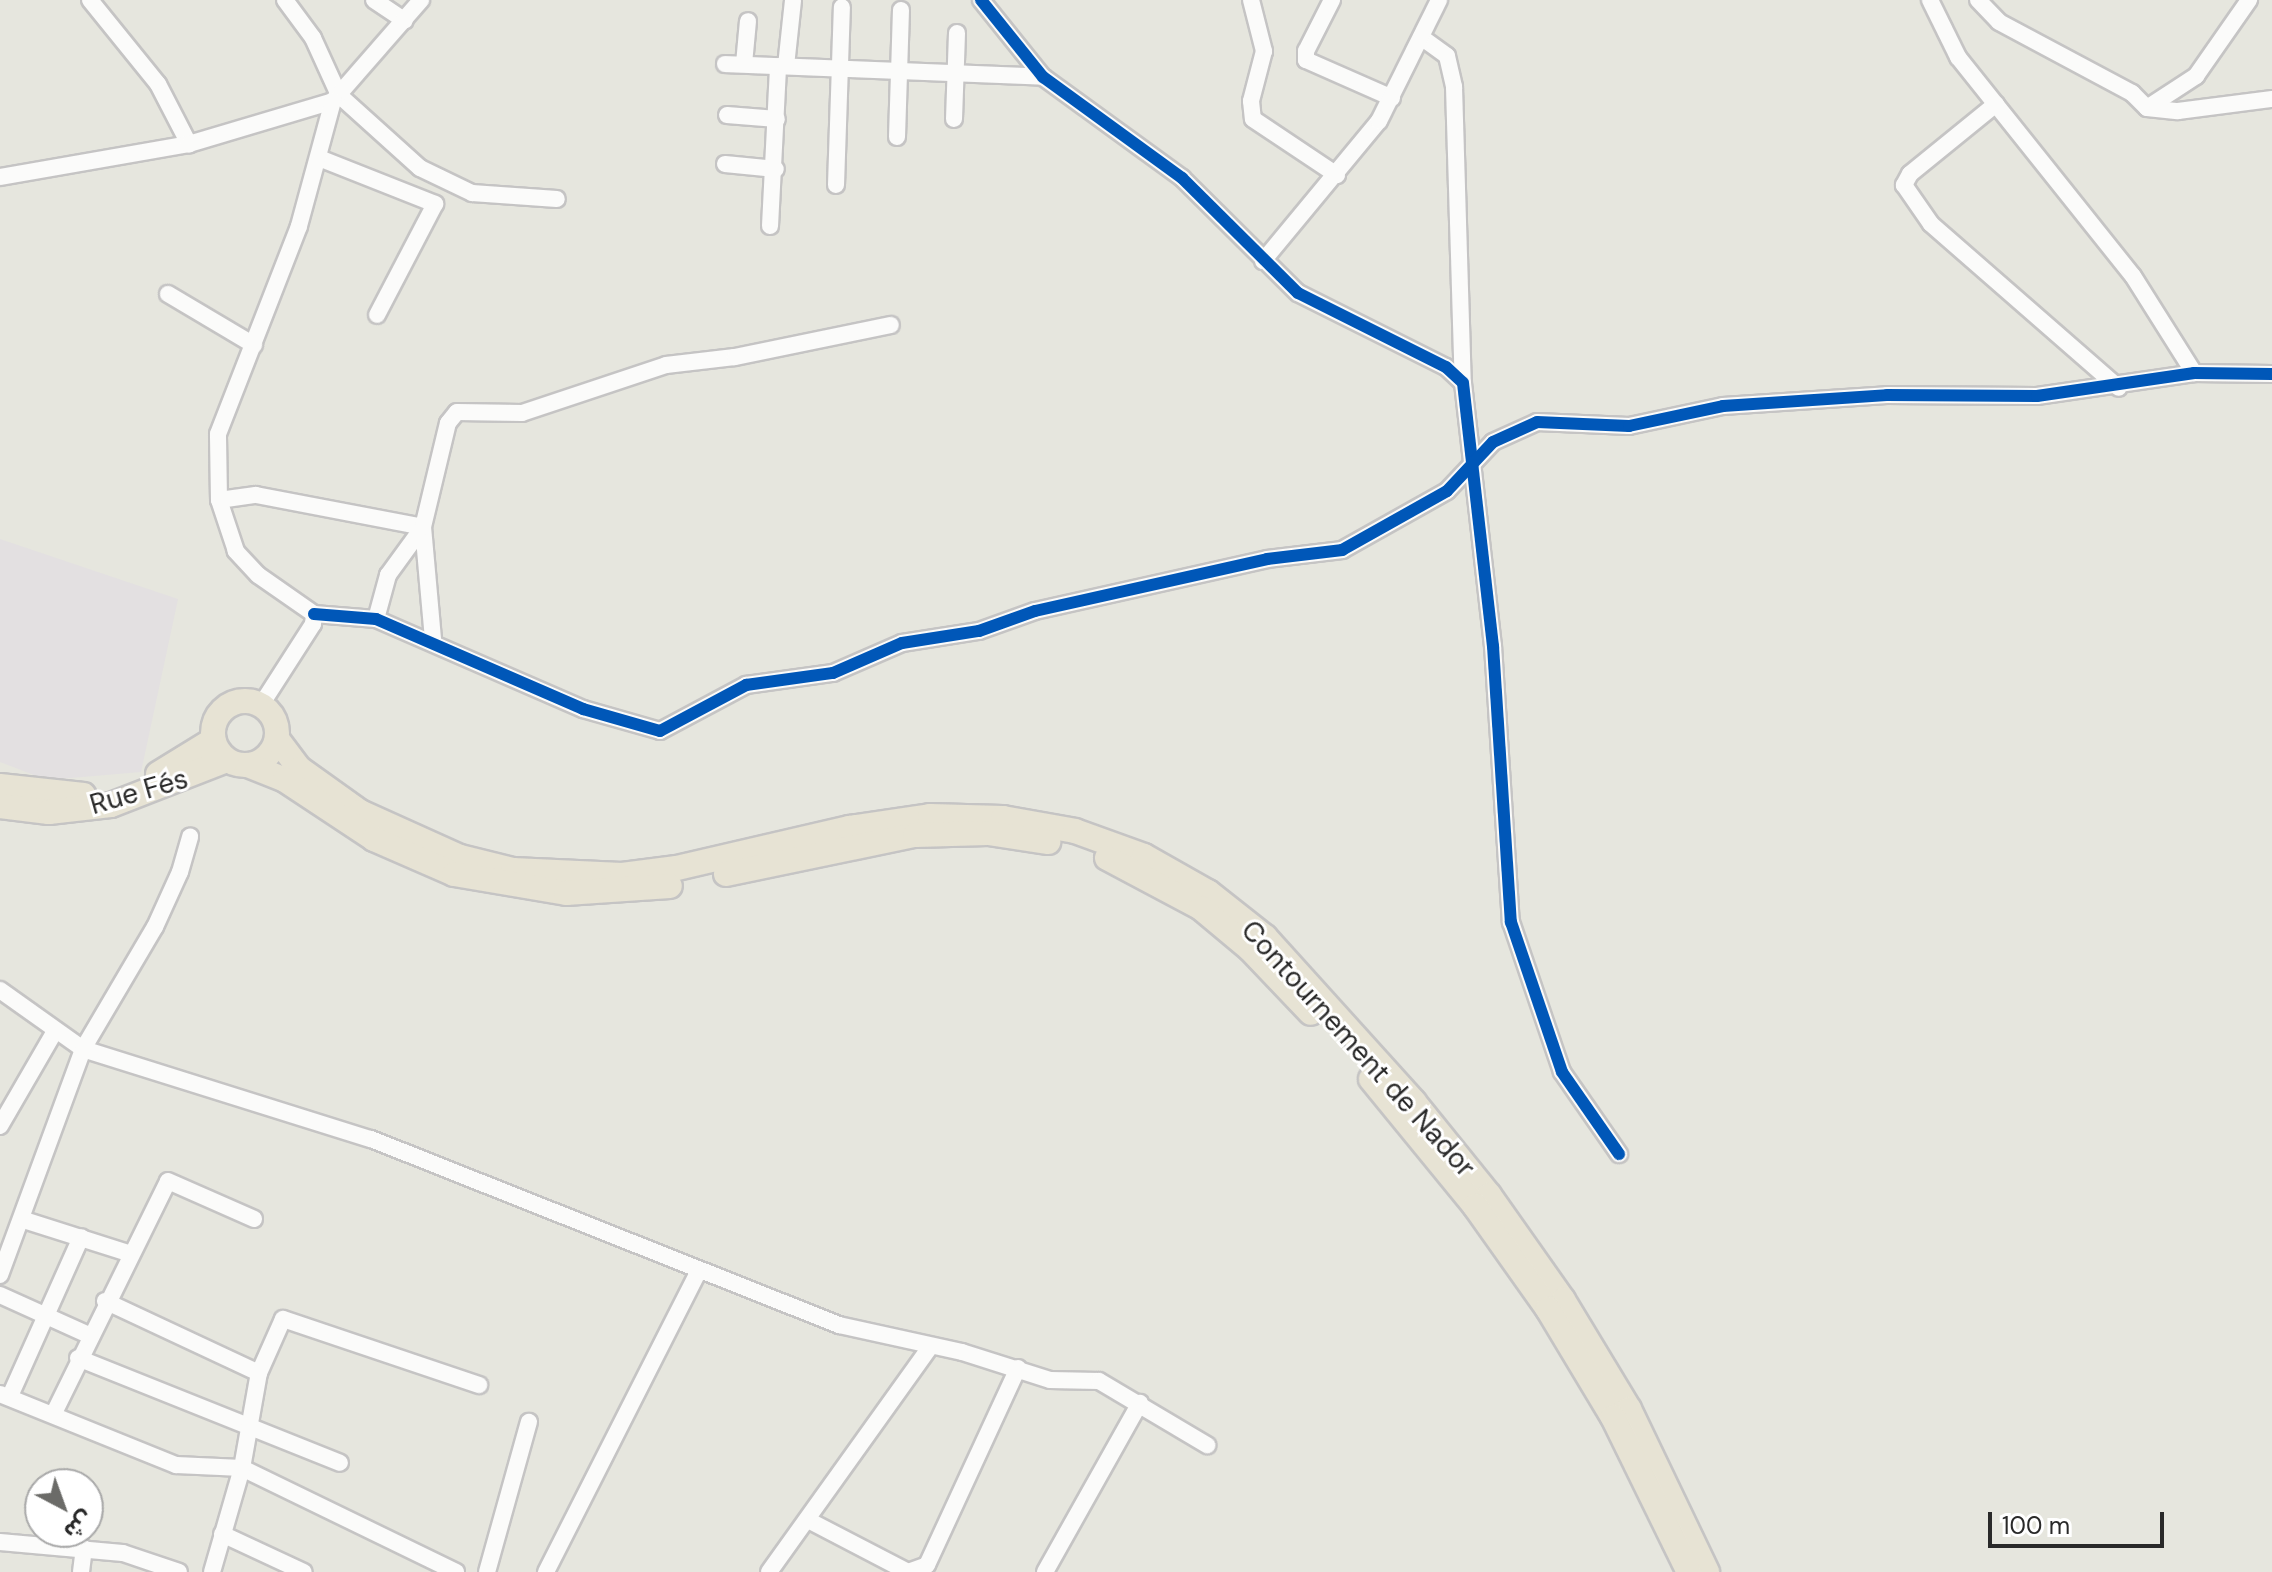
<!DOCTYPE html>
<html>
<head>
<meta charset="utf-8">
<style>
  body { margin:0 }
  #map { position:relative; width:2272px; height:1572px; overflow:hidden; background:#e6e6de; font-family:"DM Sans","Noto Sans Arabic",sans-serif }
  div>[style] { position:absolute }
  .industrial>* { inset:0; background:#e3e0e1 }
  .roads { filter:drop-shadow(2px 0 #c5c4c4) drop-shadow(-2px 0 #c5c4c4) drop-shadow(0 2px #c5c4c4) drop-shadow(0 -2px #c5c4c4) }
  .minor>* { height:16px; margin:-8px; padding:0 8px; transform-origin:8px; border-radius:8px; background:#fbfbfa }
  .highway>* { height:24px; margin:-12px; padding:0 12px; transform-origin:12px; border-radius:12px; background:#e7e3d4 }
  .highway>.ring { margin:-12px; padding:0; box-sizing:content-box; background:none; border:24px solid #e7e3d4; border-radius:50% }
  .cycleway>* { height:12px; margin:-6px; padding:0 6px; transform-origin:6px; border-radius:6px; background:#0057b8 }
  span { translate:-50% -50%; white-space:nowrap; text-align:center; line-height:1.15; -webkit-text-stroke:6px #fff; paint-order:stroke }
  .street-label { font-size:28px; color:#292929 }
  .north { position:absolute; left:24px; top:1468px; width:80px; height:80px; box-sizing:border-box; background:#fff; border:2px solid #a9a9a9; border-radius:50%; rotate:139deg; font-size:22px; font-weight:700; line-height:32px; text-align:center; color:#292929 }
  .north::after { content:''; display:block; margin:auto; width:28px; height:36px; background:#6b6b68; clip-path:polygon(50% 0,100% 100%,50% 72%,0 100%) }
  .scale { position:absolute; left:1988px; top:1512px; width:176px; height:36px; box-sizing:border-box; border:4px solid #292929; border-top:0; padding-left:10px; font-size:24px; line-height:28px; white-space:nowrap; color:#292929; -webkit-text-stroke:6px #fff; paint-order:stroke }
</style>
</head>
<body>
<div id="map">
  <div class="industrial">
    <i style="clip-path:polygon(0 539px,178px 599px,141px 772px,47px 780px,0 762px)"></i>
  </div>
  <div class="roads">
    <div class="minor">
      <i style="left:90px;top:0;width:108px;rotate:51deg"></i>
      <i style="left:158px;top:84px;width:68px;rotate:62.7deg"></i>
      <i style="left:285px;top:0;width:47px;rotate:53.6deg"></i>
      <i style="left:313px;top:38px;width:63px;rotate:65.5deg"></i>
      <i style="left:339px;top:95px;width:109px;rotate:42deg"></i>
      <i style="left:420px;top:168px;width:58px;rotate:25.7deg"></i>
      <i style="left:472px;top:193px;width:85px;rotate:4deg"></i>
      <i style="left:374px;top:0;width:37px;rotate:34deg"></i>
      <i style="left:981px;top:0;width:99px;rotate:51.2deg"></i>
      <i style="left:1043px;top:77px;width:172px;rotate:36deg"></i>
      <i style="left:1182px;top:178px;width:163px;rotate:44.8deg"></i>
      <i style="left:1298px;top:293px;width:165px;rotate:26.6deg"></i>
      <i style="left:1446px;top:367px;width:23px;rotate:43deg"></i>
      <i style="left:1463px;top:383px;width:265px;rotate:83.5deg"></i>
      <i style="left:1493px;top:646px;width:277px;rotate:86.3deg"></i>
      <i style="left:1511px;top:922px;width:158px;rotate:71.2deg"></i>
      <i style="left:1562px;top:1072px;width:100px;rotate:55.2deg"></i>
      <i style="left:1251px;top:0;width:53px;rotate:75.7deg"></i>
      <i style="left:1264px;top:51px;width:52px;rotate:104.6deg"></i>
      <i style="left:1251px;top:101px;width:18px;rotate:84deg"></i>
      <i style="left:1253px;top:119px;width:101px;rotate:33.7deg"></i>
      <i style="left:1332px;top:0;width:57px;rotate:117deg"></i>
      <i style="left:1306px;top:51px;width:9px;rotate:90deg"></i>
      <i style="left:1306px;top:60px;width:94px;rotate:23.8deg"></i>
      <i style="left:1930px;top:0;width:64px;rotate:63.8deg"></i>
      <i style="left:1958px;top:57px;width:280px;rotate:51.4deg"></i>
      <i style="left:2133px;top:276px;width:115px;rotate:57.8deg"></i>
      <i style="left:1978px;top:0;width:30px;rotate:46deg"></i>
      <i style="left:1999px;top:22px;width:151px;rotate:28.1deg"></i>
      <i style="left:2132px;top:93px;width:21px;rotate:45deg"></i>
      <i style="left:2147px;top:108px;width:31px;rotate:6deg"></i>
      <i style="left:2178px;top:111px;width:95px;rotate:-7.3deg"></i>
      <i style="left:1421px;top:37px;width:32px;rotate:36deg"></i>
      <i style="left:1447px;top:56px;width:32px;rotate:77deg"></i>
      <i style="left:1454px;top:87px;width:296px;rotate:88.3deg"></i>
      <i style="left:725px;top:64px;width:318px;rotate:2.3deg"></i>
      <i style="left:744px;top:64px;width:43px;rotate:-84.7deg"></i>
      <i style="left:786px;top:66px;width:66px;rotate:-83.9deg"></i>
      <i style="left:1996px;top:104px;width:111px;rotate:140.9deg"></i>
      <i style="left:1910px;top:174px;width:13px;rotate:119deg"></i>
      <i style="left:1904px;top:185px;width:47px;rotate:55.3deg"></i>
      <i style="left:1931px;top:224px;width:249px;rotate:41.1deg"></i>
      <i style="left:2147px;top:108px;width:59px;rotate:-33.1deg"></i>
      <i style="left:2196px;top:76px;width:93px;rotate:-55.1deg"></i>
      <i style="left:727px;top:115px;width:50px;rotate:4.6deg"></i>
      <i style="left:954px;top:119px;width:86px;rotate:-88deg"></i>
      <i style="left:897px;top:137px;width:127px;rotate:-88.2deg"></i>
      <i style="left:319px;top:158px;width:125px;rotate:21.6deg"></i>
      <i style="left:435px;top:204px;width:125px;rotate:117.6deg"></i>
      <i style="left:725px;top:164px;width:51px;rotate:5.6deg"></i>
      <i style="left:0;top:177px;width:192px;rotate:-9.9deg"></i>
      <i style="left:189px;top:144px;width:150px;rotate:-16.6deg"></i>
      <i style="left:333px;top:101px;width:134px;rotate:-48.9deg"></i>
      <i style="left:836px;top:185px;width:178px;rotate:-88.1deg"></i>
      <i style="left:770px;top:226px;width:160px;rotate:-87.1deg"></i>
      <i style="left:1263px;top:261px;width:182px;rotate:-50.4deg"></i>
      <i style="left:1379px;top:121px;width:135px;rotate:-63.6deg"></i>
      <i style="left:168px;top:294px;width:100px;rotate:30.7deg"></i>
      <i style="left:219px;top:500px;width:37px;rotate:-8deg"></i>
      <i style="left:256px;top:495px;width:170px;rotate:10.8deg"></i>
      <i style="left:423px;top:527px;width:113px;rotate:84.9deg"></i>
      <i style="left:314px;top:614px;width:62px;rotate:4.6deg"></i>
      <i style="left:376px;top:619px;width:226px;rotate:23.5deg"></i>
      <i style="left:583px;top:709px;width:80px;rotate:15.9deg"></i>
      <i style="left:660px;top:731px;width:98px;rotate:-28.1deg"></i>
      <i style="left:746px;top:685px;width:88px;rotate:-7.9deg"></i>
      <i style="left:833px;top:673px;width:75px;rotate:-23.5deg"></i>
      <i style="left:902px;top:643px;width:78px;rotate:-8.9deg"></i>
      <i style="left:979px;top:631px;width:59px;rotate:-19.7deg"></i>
      <i style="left:1035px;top:611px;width:238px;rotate:-12.6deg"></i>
      <i style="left:1267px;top:559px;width:76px;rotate:-6.8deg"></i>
      <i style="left:1342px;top:550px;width:120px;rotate:-29.3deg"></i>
      <i style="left:1447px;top:491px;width:67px;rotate:-46.8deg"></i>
      <i style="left:1493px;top:442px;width:48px;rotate:-24.4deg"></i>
      <i style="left:1537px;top:422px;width:92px;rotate:2.5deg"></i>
      <i style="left:1629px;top:426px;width:96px;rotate:-12deg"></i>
      <i style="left:1723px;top:406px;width:164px;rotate:-3.8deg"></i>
      <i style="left:1887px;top:395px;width:150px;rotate:0.4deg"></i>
      <i style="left:2037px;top:396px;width:159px;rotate:-8.3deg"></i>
      <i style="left:2194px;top:373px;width:78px;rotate:0.7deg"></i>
      <i style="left:376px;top:619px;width:46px;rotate:-74.7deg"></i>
      <i style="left:388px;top:575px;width:59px;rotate:-53.9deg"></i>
      <i style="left:423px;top:527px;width:107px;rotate:-76.5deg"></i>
      <i style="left:448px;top:423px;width:14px;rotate:-51deg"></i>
      <i style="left:457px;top:412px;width:65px;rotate:0.9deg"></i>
      <i style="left:522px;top:413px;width:152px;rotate:-18.4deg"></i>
      <i style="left:666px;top:365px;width:69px;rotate:-6.6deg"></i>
      <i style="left:735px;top:357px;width:159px;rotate:-11.6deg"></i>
      <i style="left:261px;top:705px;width:96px;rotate:-57.3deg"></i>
      <i style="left:313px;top:624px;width:10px;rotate:-84deg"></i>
      <i style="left:314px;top:614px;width:68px;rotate:-145.1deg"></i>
      <i style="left:258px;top:575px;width:33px;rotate:-133deg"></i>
      <i style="left:236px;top:551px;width:54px;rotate:-108.4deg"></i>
      <i style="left:219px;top:500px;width:66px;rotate:-90.9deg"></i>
      <i style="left:218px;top:434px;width:223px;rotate:-68.7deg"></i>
      <i style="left:299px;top:226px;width:130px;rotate:-74.8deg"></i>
      <i style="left:0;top:990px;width:102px;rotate:35.4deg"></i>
      <i style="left:83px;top:1049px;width:302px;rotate:17.4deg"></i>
      <i style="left:371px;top:1139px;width:504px;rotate:21.67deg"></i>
      <i style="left:839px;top:1325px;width:126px;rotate:12.4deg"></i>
      <i style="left:962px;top:1352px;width:92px;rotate:17.7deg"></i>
      <i style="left:1050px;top:1380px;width:49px;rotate:1.2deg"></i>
      <i style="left:1099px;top:1381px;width:126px;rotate:30.7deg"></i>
      <i style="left:0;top:1126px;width:108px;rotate:-59.9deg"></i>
      <i style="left:24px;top:1220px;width:112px;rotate:17.6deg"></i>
      <i style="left:0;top:1275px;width:241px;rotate:-69.8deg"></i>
      <i style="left:83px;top:1049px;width:142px;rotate:-59.5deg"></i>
      <i style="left:155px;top:927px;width:60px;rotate:-65.6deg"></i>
      <i style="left:180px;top:872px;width:37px;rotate:-74deg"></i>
      <i style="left:0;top:1295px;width:100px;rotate:24.3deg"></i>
      <i style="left:105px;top:1301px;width:170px;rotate:25.1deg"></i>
      <i style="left:78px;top:1358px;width:282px;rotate:21.8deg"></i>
      <i style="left:0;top:1394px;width:190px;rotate:22deg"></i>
      <i style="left:176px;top:1465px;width:66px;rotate:2.6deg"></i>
      <i style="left:242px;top:1468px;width:238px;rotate:25.9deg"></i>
      <i style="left:10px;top:1396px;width:174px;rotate:-65.9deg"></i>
      <i style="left:54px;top:1413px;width:258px;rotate:-63.8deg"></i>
      <i style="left:168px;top:1181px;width:94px;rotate:23.8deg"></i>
      <i style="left:808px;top:1520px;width:113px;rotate:27.5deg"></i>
      <i style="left:908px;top:1572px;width:20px;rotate:-20deg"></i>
      <i style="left:927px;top:1565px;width:217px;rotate:-65.2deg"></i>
      <i style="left:222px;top:1534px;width:90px;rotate:24.9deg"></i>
      <i style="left:0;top:1542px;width:123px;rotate:5.1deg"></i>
      <i style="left:123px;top:1553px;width:59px;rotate:18.7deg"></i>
      <i style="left:81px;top:1572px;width:24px;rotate:-83deg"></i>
      <i style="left:212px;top:1572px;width:108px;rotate:-73.9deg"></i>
      <i style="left:242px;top:1468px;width:97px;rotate:-79.9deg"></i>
      <i style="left:259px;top:1373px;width:59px;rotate:-66deg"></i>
      <i style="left:283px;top:1319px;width:207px;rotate:18.6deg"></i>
      <i style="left:487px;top:1572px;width:156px;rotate:-74.4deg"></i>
      <i style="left:546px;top:1572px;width:335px;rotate:-63.1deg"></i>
      <i style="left:769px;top:1572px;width:278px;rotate:-54.4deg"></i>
      <i style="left:1045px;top:1572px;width:194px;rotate:-60.7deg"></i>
    </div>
    <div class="highway">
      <i class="ring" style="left:213px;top:701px;width:40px;height:40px"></i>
      <i style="left:277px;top:739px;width:38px;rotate:53deg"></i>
      <i style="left:300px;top:769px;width:74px;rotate:35.6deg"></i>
      <i style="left:360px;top:812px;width:110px;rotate:24.2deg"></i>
      <i style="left:460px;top:857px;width:55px;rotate:13.8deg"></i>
      <i style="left:513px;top:870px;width:109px;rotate:2.6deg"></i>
      <i style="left:622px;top:875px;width:55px;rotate:-7.3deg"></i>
      <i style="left:677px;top:868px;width:177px;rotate:-13.1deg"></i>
      <i style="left:849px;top:828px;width:82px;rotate:-8.4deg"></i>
      <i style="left:930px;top:816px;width:73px;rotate:1.6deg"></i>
      <i style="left:1003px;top:818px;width:73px;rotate:10.2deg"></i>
      <i style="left:1075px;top:831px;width:73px;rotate:19.9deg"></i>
      <i style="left:1144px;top:856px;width:73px;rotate:29.4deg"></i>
      <i style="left:1208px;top:892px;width:73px;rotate:38.3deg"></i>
      <i style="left:1265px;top:937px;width:222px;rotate:47.9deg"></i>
      <i style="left:1414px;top:1102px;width:119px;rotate:51.1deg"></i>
      <i style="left:1489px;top:1195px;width:128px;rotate:54.8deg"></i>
      <i style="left:1563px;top:1300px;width:127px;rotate:58.8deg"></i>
      <i style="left:1629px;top:1409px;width:181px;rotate:64.4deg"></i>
      <i style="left:248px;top:765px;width:40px;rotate:22deg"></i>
      <i style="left:285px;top:780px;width:107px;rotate:33.5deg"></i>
      <i style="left:374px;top:839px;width:87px;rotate:23.6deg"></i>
      <i style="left:454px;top:874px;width:114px;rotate:9.6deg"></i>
      <i style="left:566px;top:893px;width:104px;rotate:-3.9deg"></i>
      <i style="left:158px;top:774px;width:65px;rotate:-31.7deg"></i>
      <i style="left:0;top:786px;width:84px;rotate:6.1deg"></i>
      <i style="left:0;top:806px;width:49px;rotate:7deg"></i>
      <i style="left:49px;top:812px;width:62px;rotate:-6.4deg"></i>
      <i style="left:111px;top:805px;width:124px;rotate:-21.2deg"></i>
      <i style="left:1107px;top:858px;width:106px;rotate:28deg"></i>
      <i style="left:1201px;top:908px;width:64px;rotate:39.9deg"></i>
      <i style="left:1250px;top:949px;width:88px;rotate:46.4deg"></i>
      <i style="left:726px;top:874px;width:193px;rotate:-11.7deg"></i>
      <i style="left:915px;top:835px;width:73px;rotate:-1.6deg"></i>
      <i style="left:988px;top:833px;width:61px;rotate:8.5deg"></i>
      <i style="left:1371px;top:1079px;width:164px;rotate:50.7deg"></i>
      <i style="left:1475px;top:1206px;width:126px;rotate:54.7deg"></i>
      <i style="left:1548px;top:1309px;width:126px;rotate:59deg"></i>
      <i style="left:1613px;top:1417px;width:173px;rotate:63.9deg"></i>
    </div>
  </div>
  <div class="cycleway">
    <i style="left:981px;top:0;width:99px;rotate:51.2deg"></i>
    <i style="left:1043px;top:77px;width:172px;rotate:36deg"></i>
    <i style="left:1182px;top:178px;width:163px;rotate:44.8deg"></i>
    <i style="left:1298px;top:293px;width:165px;rotate:26.6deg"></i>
    <i style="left:1446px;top:367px;width:23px;rotate:43deg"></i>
    <i style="left:1463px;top:383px;width:265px;rotate:83.5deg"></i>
    <i style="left:1493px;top:646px;width:277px;rotate:86.3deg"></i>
    <i style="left:1511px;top:922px;width:158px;rotate:71.2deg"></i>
    <i style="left:1562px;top:1072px;width:100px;rotate:55.2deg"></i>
    <i style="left:314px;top:614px;width:62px;rotate:4.6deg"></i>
    <i style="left:376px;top:619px;width:226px;rotate:23.5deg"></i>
    <i style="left:583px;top:709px;width:80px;rotate:15.9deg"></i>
    <i style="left:660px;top:731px;width:98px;rotate:-28.1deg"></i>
    <i style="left:746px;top:685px;width:88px;rotate:-7.9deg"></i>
    <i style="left:833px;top:673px;width:75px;rotate:-23.5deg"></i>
    <i style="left:902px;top:643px;width:78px;rotate:-8.9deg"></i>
    <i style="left:979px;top:631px;width:59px;rotate:-19.7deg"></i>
    <i style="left:1035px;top:611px;width:238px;rotate:-12.6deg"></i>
    <i style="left:1267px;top:559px;width:76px;rotate:-6.8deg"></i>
    <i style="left:1342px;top:550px;width:120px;rotate:-29.3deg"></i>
    <i style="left:1447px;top:491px;width:67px;rotate:-46.8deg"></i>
    <i style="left:1493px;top:442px;width:48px;rotate:-24.4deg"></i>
    <i style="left:1537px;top:422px;width:92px;rotate:2.5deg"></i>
    <i style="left:1629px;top:426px;width:96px;rotate:-12deg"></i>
    <i style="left:1723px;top:406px;width:164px;rotate:-3.8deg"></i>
    <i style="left:1887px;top:395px;width:150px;rotate:0.4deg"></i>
    <i style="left:2037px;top:396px;width:159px;rotate:-8.3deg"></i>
    <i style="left:2194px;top:373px;width:78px;rotate:0.7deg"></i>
  </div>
  <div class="street-label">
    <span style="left:139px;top:792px;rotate:-16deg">Rue Fés</span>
    <span style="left:1358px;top:1049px;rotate:48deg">Contournement de Nador</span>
  </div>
  <div class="north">ش</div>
  <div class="scale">100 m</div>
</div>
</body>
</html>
